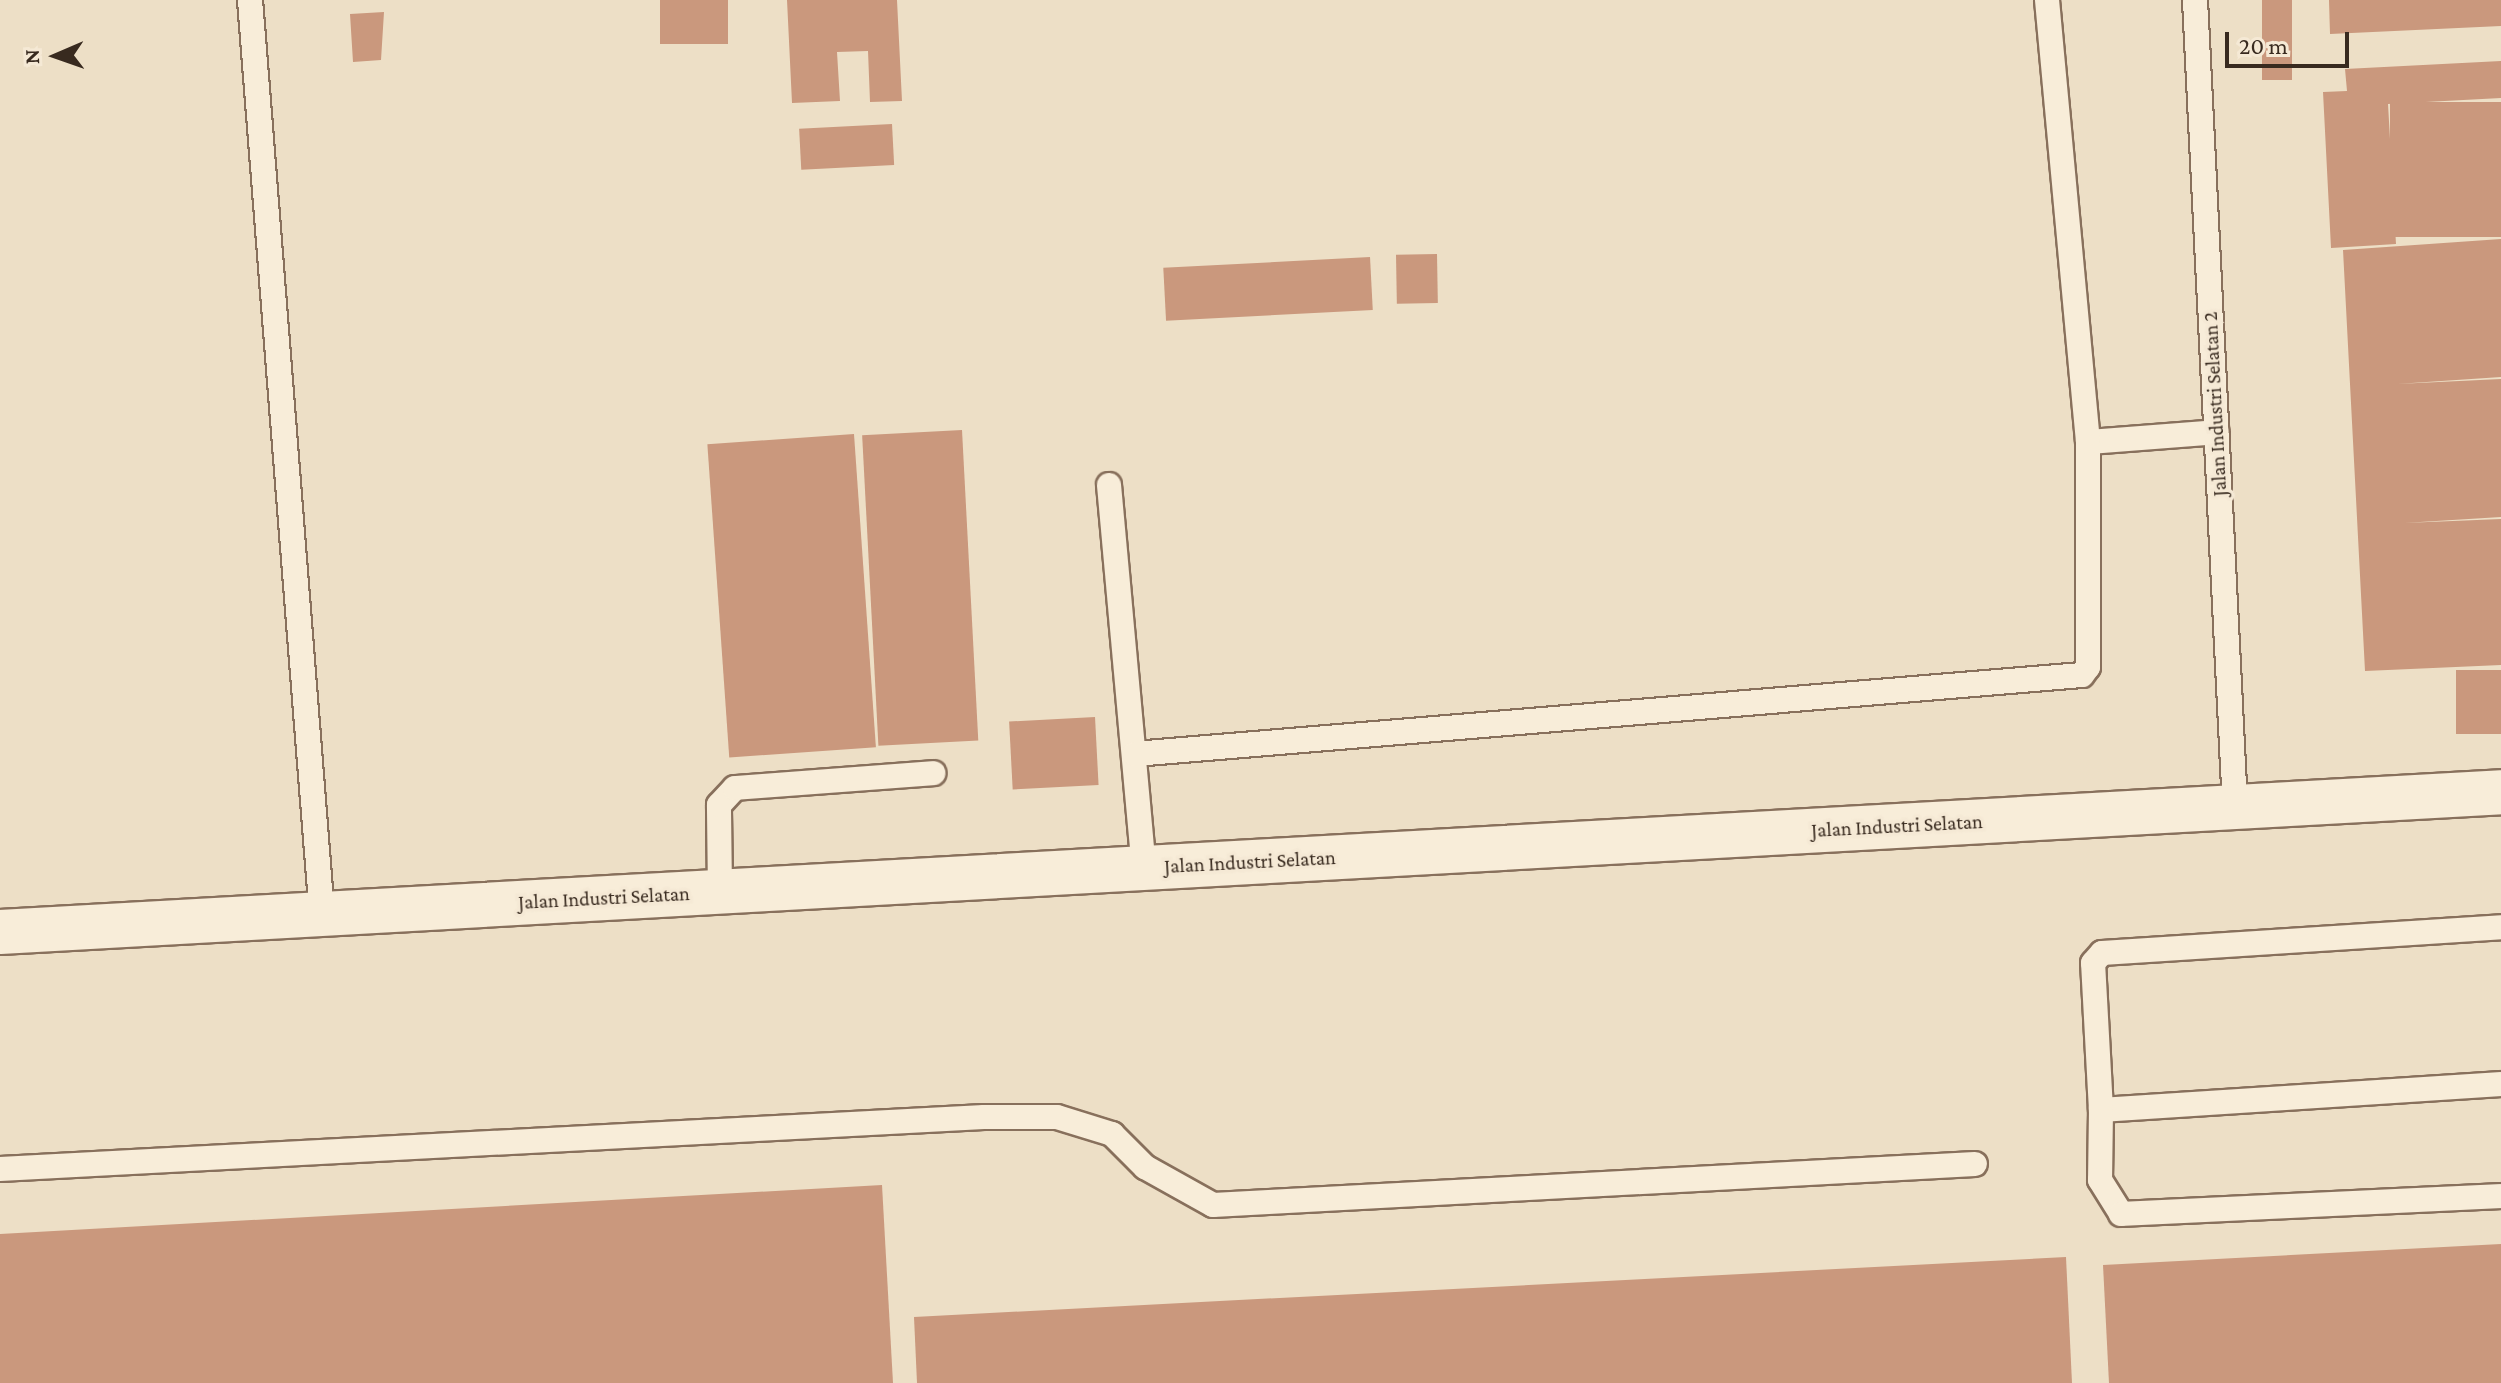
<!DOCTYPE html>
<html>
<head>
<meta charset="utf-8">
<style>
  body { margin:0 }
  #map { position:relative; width:2501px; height:1383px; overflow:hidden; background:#eddfc6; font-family:"Crimson Pro",serif }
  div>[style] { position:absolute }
  .building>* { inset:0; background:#ca987d; transform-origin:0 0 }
  .roads { filter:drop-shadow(2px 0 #88705c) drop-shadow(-2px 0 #88705c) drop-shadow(0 2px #88705c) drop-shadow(0 -2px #88705c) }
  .service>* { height:24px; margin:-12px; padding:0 12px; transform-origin:12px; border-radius:12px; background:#f8edd9 }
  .minor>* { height:44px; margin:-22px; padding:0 22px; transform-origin:22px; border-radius:22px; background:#f8edd9 }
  span { translate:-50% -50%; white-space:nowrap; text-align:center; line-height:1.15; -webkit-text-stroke:7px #f5e9d5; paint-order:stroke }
  .street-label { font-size:20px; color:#382a1f }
  .north { position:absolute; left:16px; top:16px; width:80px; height:80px; -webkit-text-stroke:6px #f5e9d5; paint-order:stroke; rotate:268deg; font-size:22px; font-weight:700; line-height:32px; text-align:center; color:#382a1f }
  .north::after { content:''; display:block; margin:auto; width:28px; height:36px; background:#382a1f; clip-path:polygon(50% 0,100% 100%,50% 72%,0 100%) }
  .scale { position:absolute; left:2225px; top:32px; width:124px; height:36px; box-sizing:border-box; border:4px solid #382a1f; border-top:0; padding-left:10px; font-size:24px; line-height:28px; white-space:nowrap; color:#382a1f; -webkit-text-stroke:6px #f5e9d5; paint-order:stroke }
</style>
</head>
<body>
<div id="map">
  <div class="building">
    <i style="left:660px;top:0;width:68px;height:44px"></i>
    <i style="clip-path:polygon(787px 0,897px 0,902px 101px,870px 102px,868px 51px,837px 52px,840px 101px,792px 103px)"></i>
    <i style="left:2262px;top:0;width:30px;height:80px"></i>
    <i style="clip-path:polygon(2329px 0,2501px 0,2501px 26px,2330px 34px)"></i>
    <i style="clip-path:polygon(384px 12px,381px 60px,353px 62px,350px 14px)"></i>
    <i style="clip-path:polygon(2501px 61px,2501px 98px,2388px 104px,2396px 244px,2331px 248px,2323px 92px,2347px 91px,2345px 69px)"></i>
    <i style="left:2501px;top:102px;width:135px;height:111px;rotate:90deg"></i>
    <i style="left:892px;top:124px;width:41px;height:93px;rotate:87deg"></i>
    <i style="clip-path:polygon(2501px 239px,2501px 377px,2397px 384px,2501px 379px,2501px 517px,2404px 523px,2501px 519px,2501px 665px,2365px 671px,2343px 250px)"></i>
    <i style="left:1437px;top:254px;width:49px;height:41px;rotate:89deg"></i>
    <i style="left:1370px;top:257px;width:53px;height:207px;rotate:87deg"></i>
    <i style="left:962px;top:430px;width:311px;height:100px;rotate:87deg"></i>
    <i style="left:854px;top:434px;width:314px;height:147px;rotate:86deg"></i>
    <i style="left:2501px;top:670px;width:64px;height:45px;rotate:90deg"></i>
    <i style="left:1095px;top:717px;width:68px;height:86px;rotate:87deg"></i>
    <i style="clip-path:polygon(882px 1185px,893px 1383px,0 1383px,0 1234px)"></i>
    <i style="clip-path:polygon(2501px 1244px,2501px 1383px,2109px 1383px,2103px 1265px)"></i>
    <i style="clip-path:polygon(2066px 1257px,2072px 1383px,917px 1383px,914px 1317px)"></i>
  </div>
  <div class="roads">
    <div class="service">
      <i style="left:250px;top:0;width:917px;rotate:85.5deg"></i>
      <i style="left:2195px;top:0;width:808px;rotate:87.16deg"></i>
      <i style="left:2088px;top:442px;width:129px;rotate:-4.4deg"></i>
      <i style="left:1109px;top:485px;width:385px;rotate:84.8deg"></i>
      <i style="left:1135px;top:754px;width:950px;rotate:-4.77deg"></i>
      <i style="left:2082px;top:675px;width:10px;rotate:-53deg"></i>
      <i style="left:2088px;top:667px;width:225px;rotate:-90deg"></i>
      <i style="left:2088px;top:442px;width:444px;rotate:-95.3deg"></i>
      <i style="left:720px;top:892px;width:87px;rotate:-90.7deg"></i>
      <i style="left:719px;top:805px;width:23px;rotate:-47deg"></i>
      <i style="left:735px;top:788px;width:199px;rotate:-4.3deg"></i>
      <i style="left:2501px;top:1084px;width:401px;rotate:176.3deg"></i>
      <i style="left:2101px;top:1110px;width:70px;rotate:90.8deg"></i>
      <i style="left:2100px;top:1180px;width:40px;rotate:58deg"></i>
      <i style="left:2121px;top:1214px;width:380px;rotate:-2.7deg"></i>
      <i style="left:2101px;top:1110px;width:147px;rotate:-93.1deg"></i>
      <i style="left:2093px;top:963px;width:13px;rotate:-48deg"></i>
      <i style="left:2102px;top:953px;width:400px;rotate:-3.7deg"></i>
      <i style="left:0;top:1169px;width:985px;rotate:-3.03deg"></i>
      <i style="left:984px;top:1117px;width:73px"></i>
      <i style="left:1057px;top:1117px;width:58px;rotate:17.2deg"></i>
      <i style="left:1112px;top:1134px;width:47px;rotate:45deg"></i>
      <i style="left:1145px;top:1167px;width:78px;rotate:29.2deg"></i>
      <i style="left:1213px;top:1205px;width:763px;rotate:-3.08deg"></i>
    </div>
    <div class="minor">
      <i style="left:0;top:932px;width:2505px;rotate:-3.2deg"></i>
    </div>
  </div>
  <div class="street-label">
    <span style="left:2215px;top:404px;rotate:-93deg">Jalan Industri Selatan 2</span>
    <span style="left:1897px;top:826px;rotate:-3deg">Jalan Industri Selatan</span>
    <span style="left:1250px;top:862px;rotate:-3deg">Jalan Industri Selatan</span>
    <span style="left:604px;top:898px;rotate:-3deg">Jalan Industri Selatan</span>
  </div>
  <div class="north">N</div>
  <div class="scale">20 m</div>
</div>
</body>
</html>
